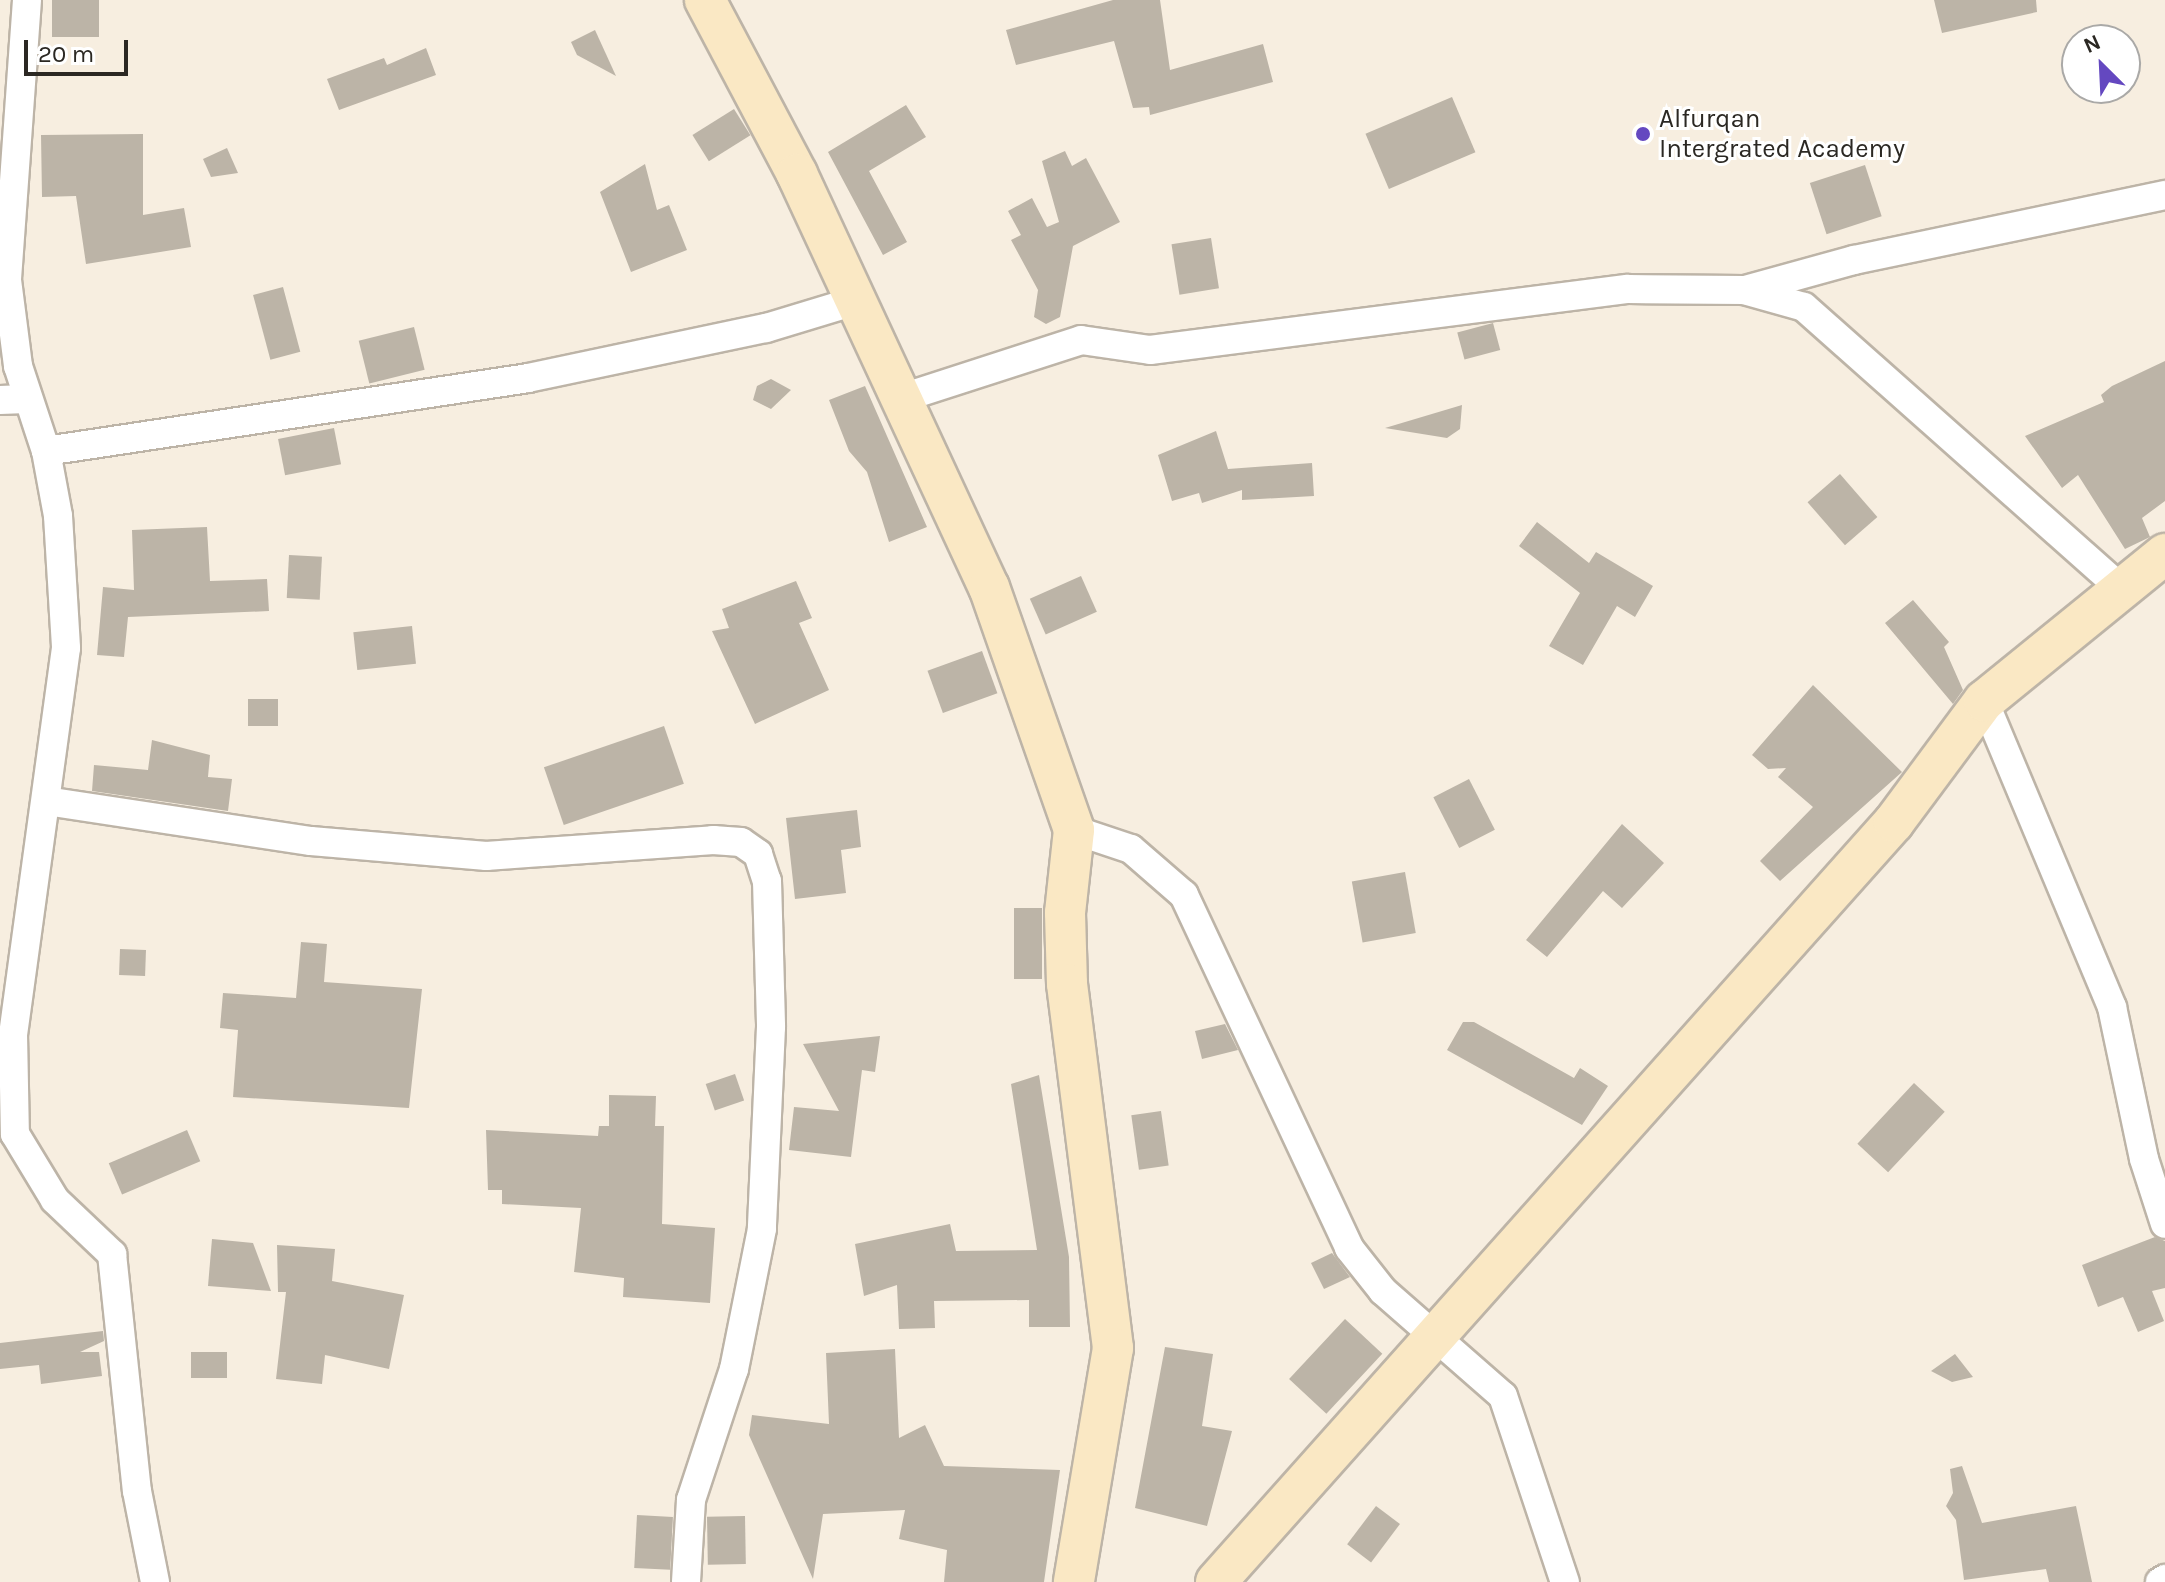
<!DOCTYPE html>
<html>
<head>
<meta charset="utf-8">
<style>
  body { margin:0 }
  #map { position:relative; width:2165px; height:1582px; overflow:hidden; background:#f7eee0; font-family:Karla,sans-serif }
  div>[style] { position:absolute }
  .building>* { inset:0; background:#bcb4a7; transform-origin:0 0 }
  .roads { filter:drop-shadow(2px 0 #bdb4a7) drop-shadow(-2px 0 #bdb4a7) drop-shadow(0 2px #bdb4a7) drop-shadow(0 -2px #bdb4a7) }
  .street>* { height:28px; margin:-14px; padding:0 14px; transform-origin:14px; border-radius:14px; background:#fff }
  .secondary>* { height:40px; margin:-20px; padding:0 20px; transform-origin:20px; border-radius:20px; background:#fae8c4 }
  .dots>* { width:22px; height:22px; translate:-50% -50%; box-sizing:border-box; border:4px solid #fff; border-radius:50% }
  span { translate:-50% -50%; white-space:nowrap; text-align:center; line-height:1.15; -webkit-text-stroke:6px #fff; paint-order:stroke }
  .poi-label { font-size:26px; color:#2b2823 }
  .left { translate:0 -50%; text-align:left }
  .north { position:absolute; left:2061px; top:24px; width:80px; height:80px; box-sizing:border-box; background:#fff; border:2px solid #aaa9a7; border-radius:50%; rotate:336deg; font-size:22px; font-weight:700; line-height:32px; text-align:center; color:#2b2823 }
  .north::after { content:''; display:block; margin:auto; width:28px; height:36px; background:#6448c0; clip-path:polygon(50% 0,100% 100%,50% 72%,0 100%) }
  .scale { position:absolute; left:24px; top:40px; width:104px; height:36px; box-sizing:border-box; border:4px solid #2b2823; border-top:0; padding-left:10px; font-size:24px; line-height:28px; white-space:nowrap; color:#2b2823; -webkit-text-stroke:6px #fff; paint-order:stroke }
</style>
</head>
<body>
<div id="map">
  <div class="building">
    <i style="left:52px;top:0;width:47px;height:37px"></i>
    <i style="clip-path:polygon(1113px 0,1160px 0,1170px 70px,1263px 44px,1273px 82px,1150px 115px,1149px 107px,1133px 108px,1114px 41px,1016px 65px,1006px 30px)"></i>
    <i style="clip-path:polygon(1934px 0,2036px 0,2037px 12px,1942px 33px)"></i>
    <i style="clip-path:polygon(595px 30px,616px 76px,577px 55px,571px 42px)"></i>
    <i style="clip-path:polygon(426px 48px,436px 75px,339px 110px,327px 79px,384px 58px,387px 65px)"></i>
    <i style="left:1452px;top:97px;width:60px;height:94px;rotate:67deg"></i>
    <i style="clip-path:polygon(906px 105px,926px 137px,869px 171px,907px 242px,883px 255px,828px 152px)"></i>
    <i style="left:734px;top:109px;width:31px;height:49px;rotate:58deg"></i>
    <i style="clip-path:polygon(143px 134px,143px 215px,184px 208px,191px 247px,86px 264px,76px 196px,42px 197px,41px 135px)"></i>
    <i style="clip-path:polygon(227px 148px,238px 173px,211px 177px,203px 159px)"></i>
    <i style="clip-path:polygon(1065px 151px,1072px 166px,1086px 158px,1120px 222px,1073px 246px,1060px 317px,1046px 324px,1034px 317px,1038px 290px,1011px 240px,1021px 235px,1008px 211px,1032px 198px,1047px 227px,1059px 222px,1042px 161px)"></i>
    <i style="clip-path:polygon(645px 164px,657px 210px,669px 205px,687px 250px,631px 272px,600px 192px)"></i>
    <i style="left:1865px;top:165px;width:54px;height:58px;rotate:72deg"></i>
    <i style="left:1211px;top:238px;width:51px;height:40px;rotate:81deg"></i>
    <i style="left:283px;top:287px;width:67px;height:31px;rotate:75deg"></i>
    <i style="left:1493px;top:323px;width:28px;height:37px;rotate:75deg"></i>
    <i style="left:414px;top:327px;width:44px;height:57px;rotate:76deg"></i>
    <i style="clip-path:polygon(2165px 361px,2165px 501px,2142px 518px,2150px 537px,2125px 549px,2078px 475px,2062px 488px,2025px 436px,2104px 402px,2101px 395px,2112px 386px)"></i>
    <i style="clip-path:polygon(771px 379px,791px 390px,771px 409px,753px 400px,757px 386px)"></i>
    <i style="clip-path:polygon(865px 386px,927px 527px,889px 542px,867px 472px,849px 451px,829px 400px)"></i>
    <i style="clip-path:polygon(1462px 405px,1460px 429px,1447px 438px,1385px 428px)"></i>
    <i style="left:334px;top:428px;width:37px;height:57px;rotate:79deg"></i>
    <i style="clip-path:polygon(1216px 431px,1228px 469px,1312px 463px,1314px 496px,1242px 500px,1242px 490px,1202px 503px,1199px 493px,1172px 501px,1158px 455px)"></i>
    <i style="left:1840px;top:474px;width:57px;height:43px;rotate:49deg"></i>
    <i style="clip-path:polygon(1537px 522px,1589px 563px,1596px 552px,1653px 586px,1635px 617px,1617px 606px,1583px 665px,1549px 646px,1580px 593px,1519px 546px)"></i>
    <i style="clip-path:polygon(207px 527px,210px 581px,267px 579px,269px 611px,128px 617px,124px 657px,97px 655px,103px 587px,134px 590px,132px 530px)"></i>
    <i style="left:289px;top:555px;width:33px;height:43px;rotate:3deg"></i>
    <i style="left:1081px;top:576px;width:39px;height:56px;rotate:66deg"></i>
    <i style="clip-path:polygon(796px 581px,812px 618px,799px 623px,829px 690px,755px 724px,712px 631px,729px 628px,722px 609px)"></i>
    <i style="clip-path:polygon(1913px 600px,1949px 642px,1944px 647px,1963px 690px,1953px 704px,1885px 623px)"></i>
    <i style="left:412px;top:626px;width:38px;height:59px;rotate:84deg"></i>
    <i style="left:982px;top:651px;width:45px;height:58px;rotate:70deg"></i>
    <i style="clip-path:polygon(1813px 685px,1902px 772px,1780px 881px,1760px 861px,1813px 807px,1778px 777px,1786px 768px,1768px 769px,1752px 755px)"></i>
    <i style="left:248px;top:699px;width:30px;height:27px"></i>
    <i style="left:664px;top:726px;width:61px;height:127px;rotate:71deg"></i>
    <i style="clip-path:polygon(152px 740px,210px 755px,208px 777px,232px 779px,228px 811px,92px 791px,94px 765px,148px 770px)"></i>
    <i style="left:1469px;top:779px;width:57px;height:40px;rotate:63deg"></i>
    <i style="clip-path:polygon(857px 810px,861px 847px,841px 850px,846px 893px,795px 899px,786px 818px)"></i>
    <i style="clip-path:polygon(1622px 824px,1664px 863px,1622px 908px,1603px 891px,1547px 957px,1526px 940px)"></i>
    <i style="left:1405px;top:872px;width:62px;height:54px;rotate:80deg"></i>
    <i style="left:1014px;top:908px;width:28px;height:71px"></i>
    <i style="clip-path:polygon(301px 942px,327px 944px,324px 982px,422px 989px,409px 1108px,233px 1097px,238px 1030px,220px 1028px,223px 993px,296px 998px)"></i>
    <i style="left:120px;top:949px;width:26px;height:26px;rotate:2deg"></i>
    <i style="clip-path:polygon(1463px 1022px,1474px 1022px,1574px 1078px,1580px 1068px,1608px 1086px,1582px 1125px,1447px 1050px)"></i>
    <i style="clip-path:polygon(1225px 1024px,1238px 1050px,1202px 1059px,1195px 1031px)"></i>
    <i style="clip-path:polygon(880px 1036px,875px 1072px,862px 1070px,851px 1157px,789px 1150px,794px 1107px,839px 1111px,803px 1044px)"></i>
    <i style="left:735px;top:1074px;width:28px;height:31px;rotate:71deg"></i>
    <i style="clip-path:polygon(1039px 1075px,1069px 1257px,1070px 1327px,1029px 1327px,1029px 1300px,934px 1301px,935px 1328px,899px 1329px,897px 1285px,864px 1296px,855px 1244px,950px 1224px,956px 1251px,1037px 1250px,1011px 1084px)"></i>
    <i style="left:1914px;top:1083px;width:42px;height:83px;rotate:43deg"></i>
    <i style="clip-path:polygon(609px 1095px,656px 1096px,655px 1126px,664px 1126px,662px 1224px,715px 1228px,710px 1303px,623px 1297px,624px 1278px,574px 1272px,581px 1208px,502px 1204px,502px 1190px,488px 1190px,486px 1130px,598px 1136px,599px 1126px,609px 1126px)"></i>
    <i style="left:1161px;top:1111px;width:55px;height:30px;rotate:82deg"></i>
    <i style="left:187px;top:1130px;width:34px;height:85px;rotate:67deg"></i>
    <i style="clip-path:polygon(2155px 1237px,2165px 1241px,2165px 1288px,2152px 1291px,2164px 1321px,2138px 1332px,2123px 1297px,2098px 1307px,2082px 1265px)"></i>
    <i style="clip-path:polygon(212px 1239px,253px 1243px,271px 1291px,208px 1286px)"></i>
    <i style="clip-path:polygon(277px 1245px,335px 1249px,332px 1281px,404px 1295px,389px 1369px,325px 1355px,322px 1384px,276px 1379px,286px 1292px,278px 1292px)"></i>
    <i style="clip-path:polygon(1332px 1253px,1350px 1277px,1324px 1289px,1311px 1263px)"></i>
    <i style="left:1345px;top:1319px;width:51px;height:82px;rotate:43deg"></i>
    <i style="clip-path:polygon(103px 1331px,104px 1341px,80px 1352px,99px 1352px,102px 1376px,41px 1384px,39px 1365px,0 1369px,0 1343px)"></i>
    <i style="clip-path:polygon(1165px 1347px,1213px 1354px,1202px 1426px,1232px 1431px,1207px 1526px,1135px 1508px)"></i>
    <i style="clip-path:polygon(895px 1349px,899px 1438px,925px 1425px,944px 1466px,1060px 1470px,1044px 1582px,944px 1582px,947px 1550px,899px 1539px,905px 1510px,823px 1514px,813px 1579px,749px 1435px,752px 1415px,829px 1424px,826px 1353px)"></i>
    <i style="left:191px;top:1352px;width:36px;height:26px"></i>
    <i style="clip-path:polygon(1955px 1354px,1973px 1377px,1952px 1382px,1931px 1371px)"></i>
    <i style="clip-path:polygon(1962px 1466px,1982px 1523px,2076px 1506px,2092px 1582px,2049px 1582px,2046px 1569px,1964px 1580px,1956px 1520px,1946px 1506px,1953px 1493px,1950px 1469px)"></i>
    <i style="left:1376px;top:1506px;width:30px;height:48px;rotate:37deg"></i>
    <i style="left:637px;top:1515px;width:36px;height:53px;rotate:3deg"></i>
    <i style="left:745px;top:1516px;width:48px;height:38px;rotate:89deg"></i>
  </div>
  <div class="roads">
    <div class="street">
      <i style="left:27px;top:0;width:281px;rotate:94.1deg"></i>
      <i style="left:7px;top:280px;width:87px;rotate:82.7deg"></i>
      <i style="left:18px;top:366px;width:89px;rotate:71.8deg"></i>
      <i style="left:46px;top:451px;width:66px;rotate:79.5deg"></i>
      <i style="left:58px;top:516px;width:132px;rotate:86.5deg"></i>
      <i style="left:66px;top:648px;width:390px;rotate:97.8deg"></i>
      <i style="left:13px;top:1034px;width:100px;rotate:88.9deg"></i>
      <i style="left:15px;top:1134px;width:77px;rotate:58.8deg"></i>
      <i style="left:55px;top:1200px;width:79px;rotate:43.5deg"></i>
      <i style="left:112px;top:1254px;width:238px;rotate:84deg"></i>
      <i style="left:137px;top:1491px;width:93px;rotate:78.8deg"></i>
      <i style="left:1745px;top:290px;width:113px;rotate:-15.4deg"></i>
      <i style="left:1854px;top:260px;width:318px;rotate:-11.8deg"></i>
      <i style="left:905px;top:397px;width:185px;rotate:-17.9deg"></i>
      <i style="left:1081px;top:340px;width:70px;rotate:8.2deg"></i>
      <i style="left:1150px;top:350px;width:482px;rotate:-7.3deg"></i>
      <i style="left:1628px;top:289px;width:116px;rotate:0.5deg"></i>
      <i style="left:1744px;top:290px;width:62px;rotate:15.8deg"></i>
      <i style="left:1804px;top:307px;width:424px;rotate:41.6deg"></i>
      <i style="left:0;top:400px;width:26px;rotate:-2deg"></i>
      <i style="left:46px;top:451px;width:487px;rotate:-8.6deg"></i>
      <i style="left:528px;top:378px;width:243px;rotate:-11.9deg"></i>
      <i style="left:766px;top:328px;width:96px;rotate:-16.9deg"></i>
      <i style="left:1984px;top:701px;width:332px;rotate:67.3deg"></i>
      <i style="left:2112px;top:1007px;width:155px;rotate:78.1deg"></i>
      <i style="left:2144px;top:1159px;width:68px;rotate:72.1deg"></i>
      <i style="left:46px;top:801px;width:268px;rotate:8.6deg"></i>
      <i style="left:311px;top:841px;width:176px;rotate:4.9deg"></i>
      <i style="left:486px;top:856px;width:228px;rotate:-4deg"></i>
      <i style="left:713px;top:840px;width:28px;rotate:4deg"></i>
      <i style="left:741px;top:842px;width:21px;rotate:35deg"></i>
      <i style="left:758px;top:854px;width:28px;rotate:72deg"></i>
      <i style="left:767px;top:881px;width:146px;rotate:88.4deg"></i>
      <i style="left:771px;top:1027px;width:202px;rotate:92.6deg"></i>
      <i style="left:762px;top:1229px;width:143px;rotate:101.3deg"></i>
      <i style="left:734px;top:1369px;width:138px;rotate:108.2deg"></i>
      <i style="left:691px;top:1500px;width:82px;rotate:93.5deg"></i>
      <i style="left:1074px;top:830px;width:60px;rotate:18.4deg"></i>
      <i style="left:1131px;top:849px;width:70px;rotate:41deg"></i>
      <i style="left:1184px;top:895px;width:390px;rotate:64.9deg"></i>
      <i style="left:1349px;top:1248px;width:55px;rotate:51.7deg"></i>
      <i style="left:1383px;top:1291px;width:159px;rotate:41.2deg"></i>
      <i style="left:1503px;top:1396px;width:196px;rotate:71.6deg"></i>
      <i style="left:2160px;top:1582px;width:6px;rotate:-31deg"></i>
    </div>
    <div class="secondary">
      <i style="left:705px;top:0;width:197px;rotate:62.1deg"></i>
      <i style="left:797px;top:174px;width:455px;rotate:65.1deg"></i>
      <i style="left:989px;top:587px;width:257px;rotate:70.7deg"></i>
      <i style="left:1074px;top:830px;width:83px;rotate:96.2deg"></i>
      <i style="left:1065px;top:913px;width:71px;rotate:88.4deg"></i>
      <i style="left:1067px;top:984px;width:367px;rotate:82.8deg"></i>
      <i style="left:1113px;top:1348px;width:237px;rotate:99.5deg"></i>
      <i style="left:1216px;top:1582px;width:1018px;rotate:-48.26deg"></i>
      <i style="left:1894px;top:822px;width:151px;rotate:-53.4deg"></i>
      <i style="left:1984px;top:701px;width:233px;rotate:-39.1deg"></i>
    </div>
  </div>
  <div class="dots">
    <i style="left:1643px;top:134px;background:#6448c0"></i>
  </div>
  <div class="poi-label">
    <span class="left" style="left:1659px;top:134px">Alfurqan<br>Intergrated Academy</span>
  </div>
  <div class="north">N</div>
  <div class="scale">20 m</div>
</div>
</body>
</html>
